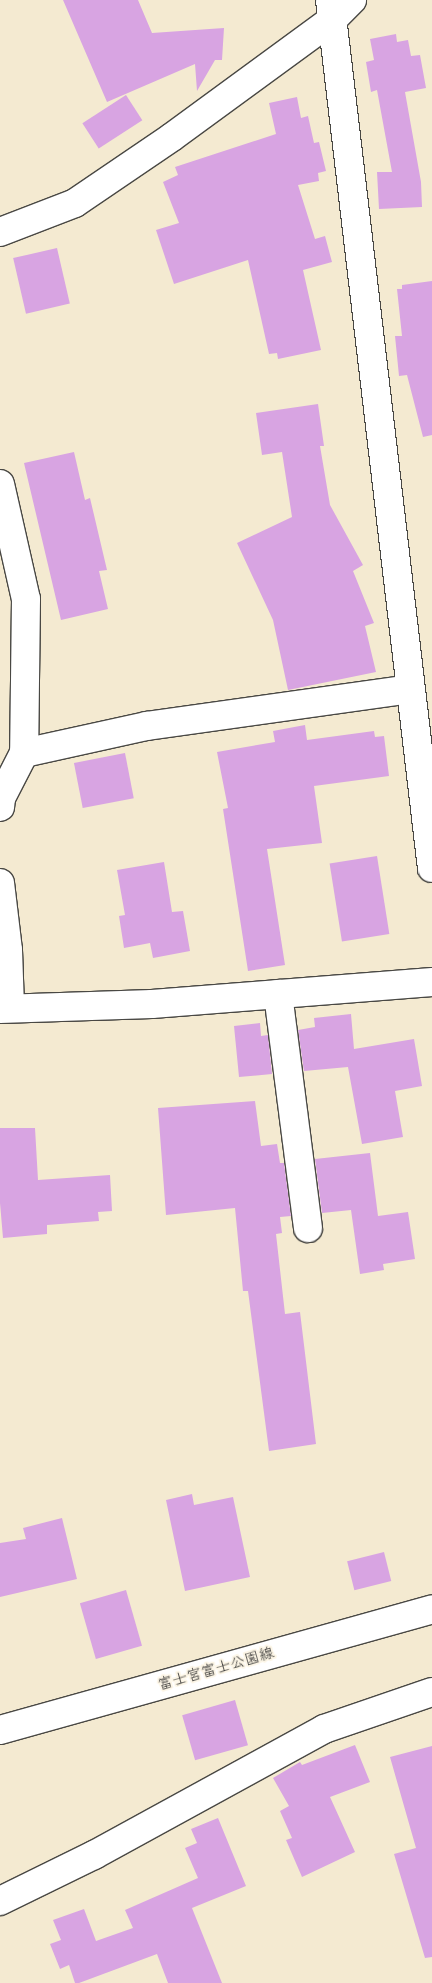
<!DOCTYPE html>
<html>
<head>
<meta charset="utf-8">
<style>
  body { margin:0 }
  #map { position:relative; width:432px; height:1983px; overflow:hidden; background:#f4ead1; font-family:Itim,"Klee One",sans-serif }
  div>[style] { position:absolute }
  .building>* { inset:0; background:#d8a4e2; transform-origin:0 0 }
  .roads { filter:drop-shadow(1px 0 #494844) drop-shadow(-1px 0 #494844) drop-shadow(0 1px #494844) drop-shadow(0 -1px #494844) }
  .street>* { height:28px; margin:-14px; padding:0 14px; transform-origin:14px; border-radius:14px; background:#fff }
  .secondary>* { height:28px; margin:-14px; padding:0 14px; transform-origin:14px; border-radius:14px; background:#fff }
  span { translate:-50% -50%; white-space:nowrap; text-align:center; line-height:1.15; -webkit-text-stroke:4px #fcf5e5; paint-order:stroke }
  .street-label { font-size:15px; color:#2b2b2b }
</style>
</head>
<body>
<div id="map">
  <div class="building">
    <i style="clip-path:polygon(63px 0,138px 0,152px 33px,224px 28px,222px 60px,215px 60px,197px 91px,195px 64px,107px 102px)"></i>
    <i style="clip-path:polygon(396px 34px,397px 42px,408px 40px,411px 56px,420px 55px,426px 88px,405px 92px,421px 182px,422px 207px,379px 209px,377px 172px,392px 172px,377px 90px,371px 92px,366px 62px,374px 60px,370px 39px)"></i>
    <i style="left:126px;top:95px;width:30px;height:52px;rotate:57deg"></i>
    <i style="clip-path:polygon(297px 97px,301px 118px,308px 116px,314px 143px,319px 142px,326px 171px,318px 173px,319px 181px,298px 185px,315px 239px,325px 236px,332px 262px,303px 270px,321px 350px,278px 359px,277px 353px,269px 354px,248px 260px,174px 284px,156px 230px,179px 223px,163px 182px,178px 175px,175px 167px,276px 134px,269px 103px)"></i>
    <i style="left:57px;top:248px;width:57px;height:45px;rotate:77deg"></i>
    <i style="clip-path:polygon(432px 281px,432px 435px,423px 437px,407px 375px,399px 376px,395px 336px,402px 336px,397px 289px,402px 289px,402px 285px)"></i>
    <i style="clip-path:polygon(318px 404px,324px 446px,320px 446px,330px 505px,363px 565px,353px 571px,374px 623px,365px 626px,376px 672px,288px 690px,273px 620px,237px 543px,292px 517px,282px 452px,262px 455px,256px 413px)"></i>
    <i style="clip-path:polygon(74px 452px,85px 500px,90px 498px,107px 570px,99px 571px,108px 609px,61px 620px,24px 463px)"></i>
    <i style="clip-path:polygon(305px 725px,307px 740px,374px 731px,375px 737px,384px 736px,389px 776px,314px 786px,322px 843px,267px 849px,285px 965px,248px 971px,223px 809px,228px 808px,217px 752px,275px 742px,273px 731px)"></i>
    <i style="left:125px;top:753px;width:46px;height:52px;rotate:79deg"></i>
    <i style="left:377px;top:856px;width:79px;height:48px;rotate:81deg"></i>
    <i style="clip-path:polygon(164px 862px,172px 912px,183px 911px,190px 951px,153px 958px,150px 943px,124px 948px,119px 916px,125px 915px,117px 870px)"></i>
    <i style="clip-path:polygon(351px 1014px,354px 1049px,414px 1039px,422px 1086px,395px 1091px,403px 1137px,362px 1144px,348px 1067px,304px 1071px,298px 1030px,315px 1027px,314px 1018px)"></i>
    <i style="clip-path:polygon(260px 1023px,261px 1036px,268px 1035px,272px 1074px,239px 1077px,234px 1026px)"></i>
    <i style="clip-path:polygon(255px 1101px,261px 1146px,277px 1144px,280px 1163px,284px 1163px,291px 1216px,280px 1217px,282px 1233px,276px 1234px,285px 1314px,300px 1312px,316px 1444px,269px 1451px,248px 1291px,243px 1291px,235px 1208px,166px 1215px,158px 1108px)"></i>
    <i style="clip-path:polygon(0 1128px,35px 1128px,38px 1180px,110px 1175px,112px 1211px,98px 1212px,99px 1221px,47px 1225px,47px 1234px,3px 1238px,0 1203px)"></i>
    <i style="clip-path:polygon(370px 1153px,378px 1216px,408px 1212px,415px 1259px,383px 1264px,384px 1270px,360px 1274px,351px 1210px,322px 1213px,315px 1159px)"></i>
    <i style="clip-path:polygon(192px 1494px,194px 1505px,233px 1497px,250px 1577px,185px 1591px,166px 1500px)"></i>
    <i style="clip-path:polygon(62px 1518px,77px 1579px,0 1597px,0 1543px,26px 1539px,23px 1528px)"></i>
    <i style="left:384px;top:1552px;width:30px;height:38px;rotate:76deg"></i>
    <i style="left:126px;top:1590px;width:58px;height:48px;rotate:74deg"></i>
    <i style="left:235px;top:1700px;width:47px;height:55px;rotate:74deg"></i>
    <i style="clip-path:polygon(355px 1745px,370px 1782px,330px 1797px,355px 1852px,302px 1877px,286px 1840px,292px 1838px,280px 1811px,289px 1806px,273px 1778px,300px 1762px,302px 1765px)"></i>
    <i style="clip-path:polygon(432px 1746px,432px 1957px,425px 1958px,394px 1854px,416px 1848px,390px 1757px)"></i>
    <i style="clip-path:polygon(218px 1818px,246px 1886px,192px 1908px,222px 1983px,168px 1983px,157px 1954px,79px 1983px,75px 1983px,69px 1965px,60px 1969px,50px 1944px,61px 1940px,53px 1920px,84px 1909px,96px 1941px,133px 1928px,125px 1910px,198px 1878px,185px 1848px,197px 1843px,191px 1829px)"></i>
  </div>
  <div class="roads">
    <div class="street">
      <i style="left:0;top:484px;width:118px;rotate:77.3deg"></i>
      <i style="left:26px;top:599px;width:154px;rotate:90.7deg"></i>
      <i style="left:24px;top:753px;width:51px;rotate:117.1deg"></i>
      <i style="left:1px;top:798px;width:9px;rotate:96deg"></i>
      <i style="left:24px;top:753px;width:126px;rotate:-12.4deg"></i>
      <i style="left:147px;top:726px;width:266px;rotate:-8deg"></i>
      <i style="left:0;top:883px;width:67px;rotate:83.2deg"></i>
      <i style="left:8px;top:950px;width:58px;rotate:88deg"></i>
      <i style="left:278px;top:994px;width:236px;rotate:82.7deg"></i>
      <i style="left:0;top:1009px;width:152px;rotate:-1.9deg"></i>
      <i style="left:152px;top:1004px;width:281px;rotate:-4.5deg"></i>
      <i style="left:0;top:1901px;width:105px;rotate:-26.1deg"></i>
      <i style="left:94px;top:1855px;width:262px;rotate:-28.7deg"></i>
      <i style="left:324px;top:1729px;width:114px;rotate:-18.9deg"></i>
    </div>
    <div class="secondary">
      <i style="left:330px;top:0;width:874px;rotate:83.3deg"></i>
      <i style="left:0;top:232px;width:80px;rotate:-21.1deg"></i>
      <i style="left:75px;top:203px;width:117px;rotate:-34.2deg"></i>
      <i style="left:172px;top:137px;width:200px;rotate:-36.2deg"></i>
      <i style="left:333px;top:19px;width:27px;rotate:-45deg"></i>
      <i style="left:0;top:1730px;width:449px;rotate:-15.6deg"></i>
    </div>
  </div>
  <div class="street-label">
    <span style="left:216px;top:1669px;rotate:-16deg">富士宮富士公園線</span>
  </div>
</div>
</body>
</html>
